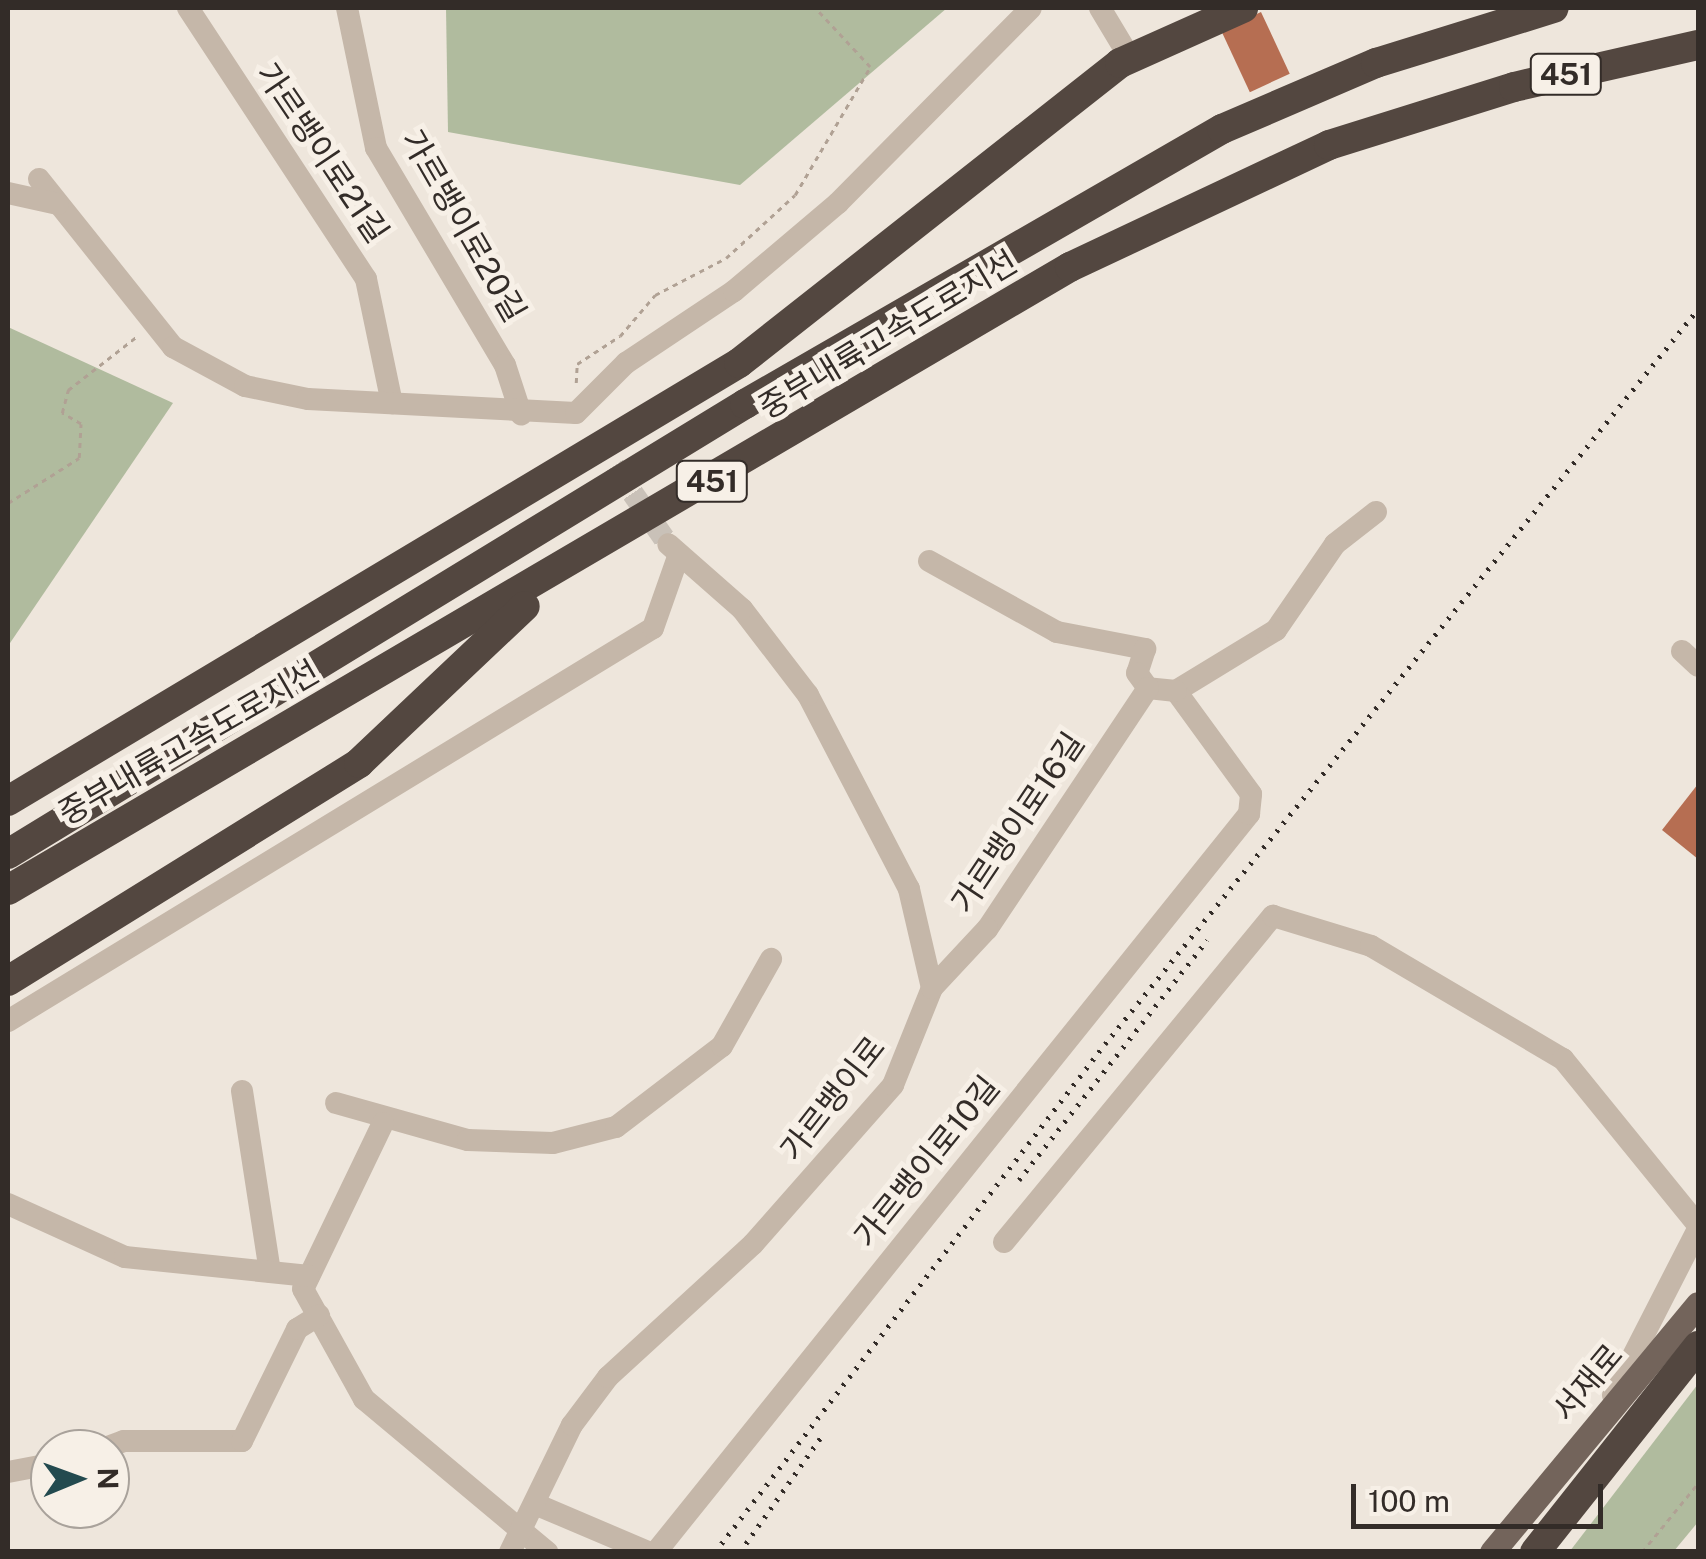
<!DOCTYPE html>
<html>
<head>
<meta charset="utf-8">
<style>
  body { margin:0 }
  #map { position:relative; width:1706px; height:1559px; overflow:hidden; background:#eee6dc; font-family:"Public Sans","Noto Sans KR",sans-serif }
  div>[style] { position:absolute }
  .green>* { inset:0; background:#b0bb9e }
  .building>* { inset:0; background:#b66e52; transform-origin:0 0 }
  .minor-tunnel>* { height:22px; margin-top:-11px; transform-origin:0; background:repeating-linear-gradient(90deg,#c9c1b8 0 22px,transparent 0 33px) }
  .path>* { height:2.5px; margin-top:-1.25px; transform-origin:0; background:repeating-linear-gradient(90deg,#b0a194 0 5px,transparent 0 10px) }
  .minor>* { height:22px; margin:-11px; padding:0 11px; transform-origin:11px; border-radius:11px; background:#c5b7a9 }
  .major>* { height:25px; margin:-12.5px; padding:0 12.5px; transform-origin:12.5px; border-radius:12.5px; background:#73645b }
  .highway>* { height:30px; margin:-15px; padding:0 15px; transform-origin:15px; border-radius:15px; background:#534740 }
  .rail>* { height:5px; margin-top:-2.5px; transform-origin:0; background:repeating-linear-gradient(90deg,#332c28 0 2.5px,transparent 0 10.5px) }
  span { translate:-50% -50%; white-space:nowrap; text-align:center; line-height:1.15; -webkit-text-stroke:10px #f7f0e7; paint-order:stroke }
  .shield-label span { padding:2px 8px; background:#f7f0e7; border:2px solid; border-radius:8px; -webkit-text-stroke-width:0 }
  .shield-label { font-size:30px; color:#332c28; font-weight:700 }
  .street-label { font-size:32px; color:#332c28 }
  .frame { position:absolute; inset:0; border:10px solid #332c28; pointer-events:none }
  .north { position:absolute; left:30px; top:1429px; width:100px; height:100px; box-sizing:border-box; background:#f7f0e7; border:2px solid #a9a29b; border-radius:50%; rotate:89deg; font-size:28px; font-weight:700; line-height:40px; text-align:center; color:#332c28 }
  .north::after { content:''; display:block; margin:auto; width:35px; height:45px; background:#234a4f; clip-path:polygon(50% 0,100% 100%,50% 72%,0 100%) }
  .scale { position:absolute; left:1351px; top:1484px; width:252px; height:45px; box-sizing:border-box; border:5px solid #332c28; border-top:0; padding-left:12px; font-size:30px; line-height:35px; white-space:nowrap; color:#332c28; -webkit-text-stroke:8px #f7f0e7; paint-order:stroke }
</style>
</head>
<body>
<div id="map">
  <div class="green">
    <i style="clip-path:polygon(446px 8px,947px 8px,740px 185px,448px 132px)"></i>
    <i style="clip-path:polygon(8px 327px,173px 403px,8px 646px)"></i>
    <i style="clip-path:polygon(1698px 1384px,1698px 1522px,1674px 1551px,1570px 1551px)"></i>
  </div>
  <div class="building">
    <i style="left:1261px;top:12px;width:68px;height:44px;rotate:65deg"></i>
    <i style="clip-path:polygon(1698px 784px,1698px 859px,1662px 830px)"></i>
  </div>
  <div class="minor-tunnel">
    <i style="left:595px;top:439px;width:128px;rotate:55.2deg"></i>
  </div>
  <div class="path">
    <i style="left:576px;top:383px;width:19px;rotate:-87deg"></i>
    <i style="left:577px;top:364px;width:51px;rotate:-33.1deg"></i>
    <i style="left:620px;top:336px;width:54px;rotate:-49.5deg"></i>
    <i style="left:655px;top:295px;width:80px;rotate:-27.5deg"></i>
    <i style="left:726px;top:258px;width:93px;rotate:-42.4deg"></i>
    <i style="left:795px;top:195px;width:148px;rotate:-59.6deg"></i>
    <i style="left:870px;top:67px;width:81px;rotate:-133deg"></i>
    <i style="left:8px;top:503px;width:84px;rotate:-32.4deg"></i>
    <i style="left:79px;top:458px;width:34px;rotate:-87deg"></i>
    <i style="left:81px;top:424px;width:22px;rotate:-150deg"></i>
    <i style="left:62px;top:413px;width:24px;rotate:-75deg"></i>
    <i style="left:68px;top:390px;width:86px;rotate:-37.9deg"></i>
    <i style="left:1642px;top:1552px;width:89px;rotate:-50.9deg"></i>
  </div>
  <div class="minor">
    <i style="left:188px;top:8px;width:324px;rotate:56.7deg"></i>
    <i style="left:366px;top:279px;width:127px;rotate:78.2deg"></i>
    <i style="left:347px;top:8px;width:143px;rotate:78.3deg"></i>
    <i style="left:376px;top:148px;width:252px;rotate:59.3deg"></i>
    <i style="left:505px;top:365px;width:52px;rotate:71.9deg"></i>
    <i style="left:1100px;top:8px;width:58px;rotate:59deg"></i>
    <i style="left:39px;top:179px;width:215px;rotate:51.4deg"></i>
    <i style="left:173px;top:347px;width:82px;rotate:28.4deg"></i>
    <i style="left:245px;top:386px;width:64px;rotate:11.7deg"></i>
    <i style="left:308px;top:399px;width:268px;rotate:3deg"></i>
    <i style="left:576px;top:413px;width:71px;rotate:-45deg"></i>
    <i style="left:626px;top:363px;width:130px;rotate:-33.7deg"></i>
    <i style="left:734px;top:291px;width:136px;rotate:-40.2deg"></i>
    <i style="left:838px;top:203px;width:274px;rotate:-45.3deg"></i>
    <i style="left:8px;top:193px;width:51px;rotate:12.4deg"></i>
    <i style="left:929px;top:561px;width:146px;rotate:29deg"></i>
    <i style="left:1057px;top:632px;width:90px;rotate:10.9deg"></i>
    <i style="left:1145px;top:649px;width:25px;rotate:108deg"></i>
    <i style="left:1137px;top:673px;width:19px;rotate:54deg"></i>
    <i style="left:1682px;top:651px;width:22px;rotate:43deg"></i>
    <i style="left:1176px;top:691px;width:117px;rotate:-31.4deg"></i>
    <i style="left:1276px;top:630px;width:104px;rotate:-55.5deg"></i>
    <i style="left:1335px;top:544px;width:52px;rotate:-38deg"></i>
    <i style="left:8px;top:1021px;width:755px;rotate:-31.35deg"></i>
    <i style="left:653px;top:628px;width:75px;rotate:-70.6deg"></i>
    <i style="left:242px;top:1091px;width:183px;rotate:81.2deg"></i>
    <i style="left:336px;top:1103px;width:137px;rotate:15.7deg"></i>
    <i style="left:468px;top:1140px;width:85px;rotate:2deg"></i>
    <i style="left:553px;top:1143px;width:65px;rotate:-14.3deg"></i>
    <i style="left:616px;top:1127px;width:133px;rotate:-37.4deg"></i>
    <i style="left:722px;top:1046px;width:100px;rotate:-60.6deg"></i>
    <i style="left:383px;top:1123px;width:184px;rotate:115.7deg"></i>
    <i style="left:303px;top:1289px;width:126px;rotate:61deg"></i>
    <i style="left:364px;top:1399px;width:239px;rotate:39.9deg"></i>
    <i style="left:8px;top:1204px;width:128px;rotate:24.4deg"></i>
    <i style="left:125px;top:1257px;width:185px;rotate:5.9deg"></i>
    <i style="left:1004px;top:1242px;width:423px;rotate:-50.5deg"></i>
    <i style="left:1273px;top:916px;width:102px;rotate:17deg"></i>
    <i style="left:1371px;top:946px;width:223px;rotate:30.5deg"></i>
    <i style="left:1563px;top:1059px;width:214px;rotate:50.9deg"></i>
    <i style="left:1613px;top:1395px;width:186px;rotate:-62.9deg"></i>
    <i style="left:102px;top:1449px;width:23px;rotate:-20deg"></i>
    <i style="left:124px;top:1441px;width:118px"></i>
    <i style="left:242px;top:1441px;width:125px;rotate:-63.8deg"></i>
    <i style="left:297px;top:1329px;width:26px;rotate:-32deg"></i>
    <i style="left:8px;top:1472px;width:43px;rotate:-10.8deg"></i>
    <i style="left:535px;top:1504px;width:123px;rotate:23deg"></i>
    <i style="left:510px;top:1552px;width:141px;rotate:-64deg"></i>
    <i style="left:572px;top:1425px;width:60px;rotate:-53.1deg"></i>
    <i style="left:608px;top:1377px;width:197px;rotate:-42.5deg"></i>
    <i style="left:753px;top:1244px;width:212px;rotate:-48.6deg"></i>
    <i style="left:893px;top:1085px;width:105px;rotate:-68.1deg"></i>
    <i style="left:932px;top:988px;width:102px;rotate:-103.1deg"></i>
    <i style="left:909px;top:889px;width:219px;rotate:-117.5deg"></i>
    <i style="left:808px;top:695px;width:108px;rotate:-127.5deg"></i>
    <i style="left:742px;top:609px;width:98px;rotate:-138.7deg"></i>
    <i style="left:656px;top:1552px;width:947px;rotate:-51.22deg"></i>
    <i style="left:1249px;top:814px;width:20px;rotate:-84deg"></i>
    <i style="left:1251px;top:794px;width:127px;rotate:-126.1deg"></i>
    <i style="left:1176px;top:691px;width:28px;rotate:-174deg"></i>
    <i style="left:1148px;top:688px;width:290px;rotate:123.7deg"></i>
    <i style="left:987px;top:929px;width:81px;rotate:133deg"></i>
  </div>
  <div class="major">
    <i style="left:1492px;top:1552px;width:322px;rotate:-50.3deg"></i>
  </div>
  <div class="highway">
    <i style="left:8px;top:801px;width:852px;rotate:-30.93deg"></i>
    <i style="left:739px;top:363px;width:485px;rotate:-38.2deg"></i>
    <i style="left:1120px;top:63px;width:135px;rotate:-24.1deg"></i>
    <i style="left:8px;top:854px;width:864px;rotate:-31.41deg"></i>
    <i style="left:745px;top:404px;width:551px;rotate:-29.96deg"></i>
    <i style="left:1222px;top:129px;width:168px;rotate:-23.2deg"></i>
    <i style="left:1376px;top:63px;width:186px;rotate:-17.2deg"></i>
    <i style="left:8px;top:890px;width:1231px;rotate:-30.4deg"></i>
    <i style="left:1070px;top:267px;width:286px;rotate:-25.2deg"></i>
    <i style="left:1329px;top:145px;width:194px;rotate:-17.4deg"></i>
    <i style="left:1514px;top:87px;width:189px;rotate:-12.9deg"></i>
    <i style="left:8px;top:981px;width:413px;rotate:-31.8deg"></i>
    <i style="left:359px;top:763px;width:228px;rotate:-43.4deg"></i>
    <i style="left:1535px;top:1552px;width:263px;rotate:-51.6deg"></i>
  </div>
  <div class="rail">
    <i style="left:1019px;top:1180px;width:305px;rotate:-51.9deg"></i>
    <i style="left:715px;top:1552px;width:640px;rotate:-52.49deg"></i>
    <i style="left:1105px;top:1044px;width:944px;rotate:-51.1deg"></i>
    <i style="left:740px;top:1552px;width:141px;rotate:-54.8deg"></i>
  </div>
  <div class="shield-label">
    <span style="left:1566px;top:74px">451</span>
    <span style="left:712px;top:481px">451</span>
  </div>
  <div class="street-label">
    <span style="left:322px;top:153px;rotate:56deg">가르뱅이로21길</span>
    <span style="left:463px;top:226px;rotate:60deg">가르뱅이로20길</span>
    <span style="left:888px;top:335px;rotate:-31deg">중부내륙고속도로지선</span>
    <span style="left:189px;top:743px;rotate:-30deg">중부내륙고속도로지선</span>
    <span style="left:1018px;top:823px;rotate:-56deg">가르뱅이로16길</span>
    <span style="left:833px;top:1099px;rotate:-52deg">가르뱅이로</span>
    <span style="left:927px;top:1162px;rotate:-51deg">가르뱅이로10길</span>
    <span style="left:1588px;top:1383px;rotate:-50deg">서재로</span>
  </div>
  <div class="frame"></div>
  <div class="north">N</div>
  <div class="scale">100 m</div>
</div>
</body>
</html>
